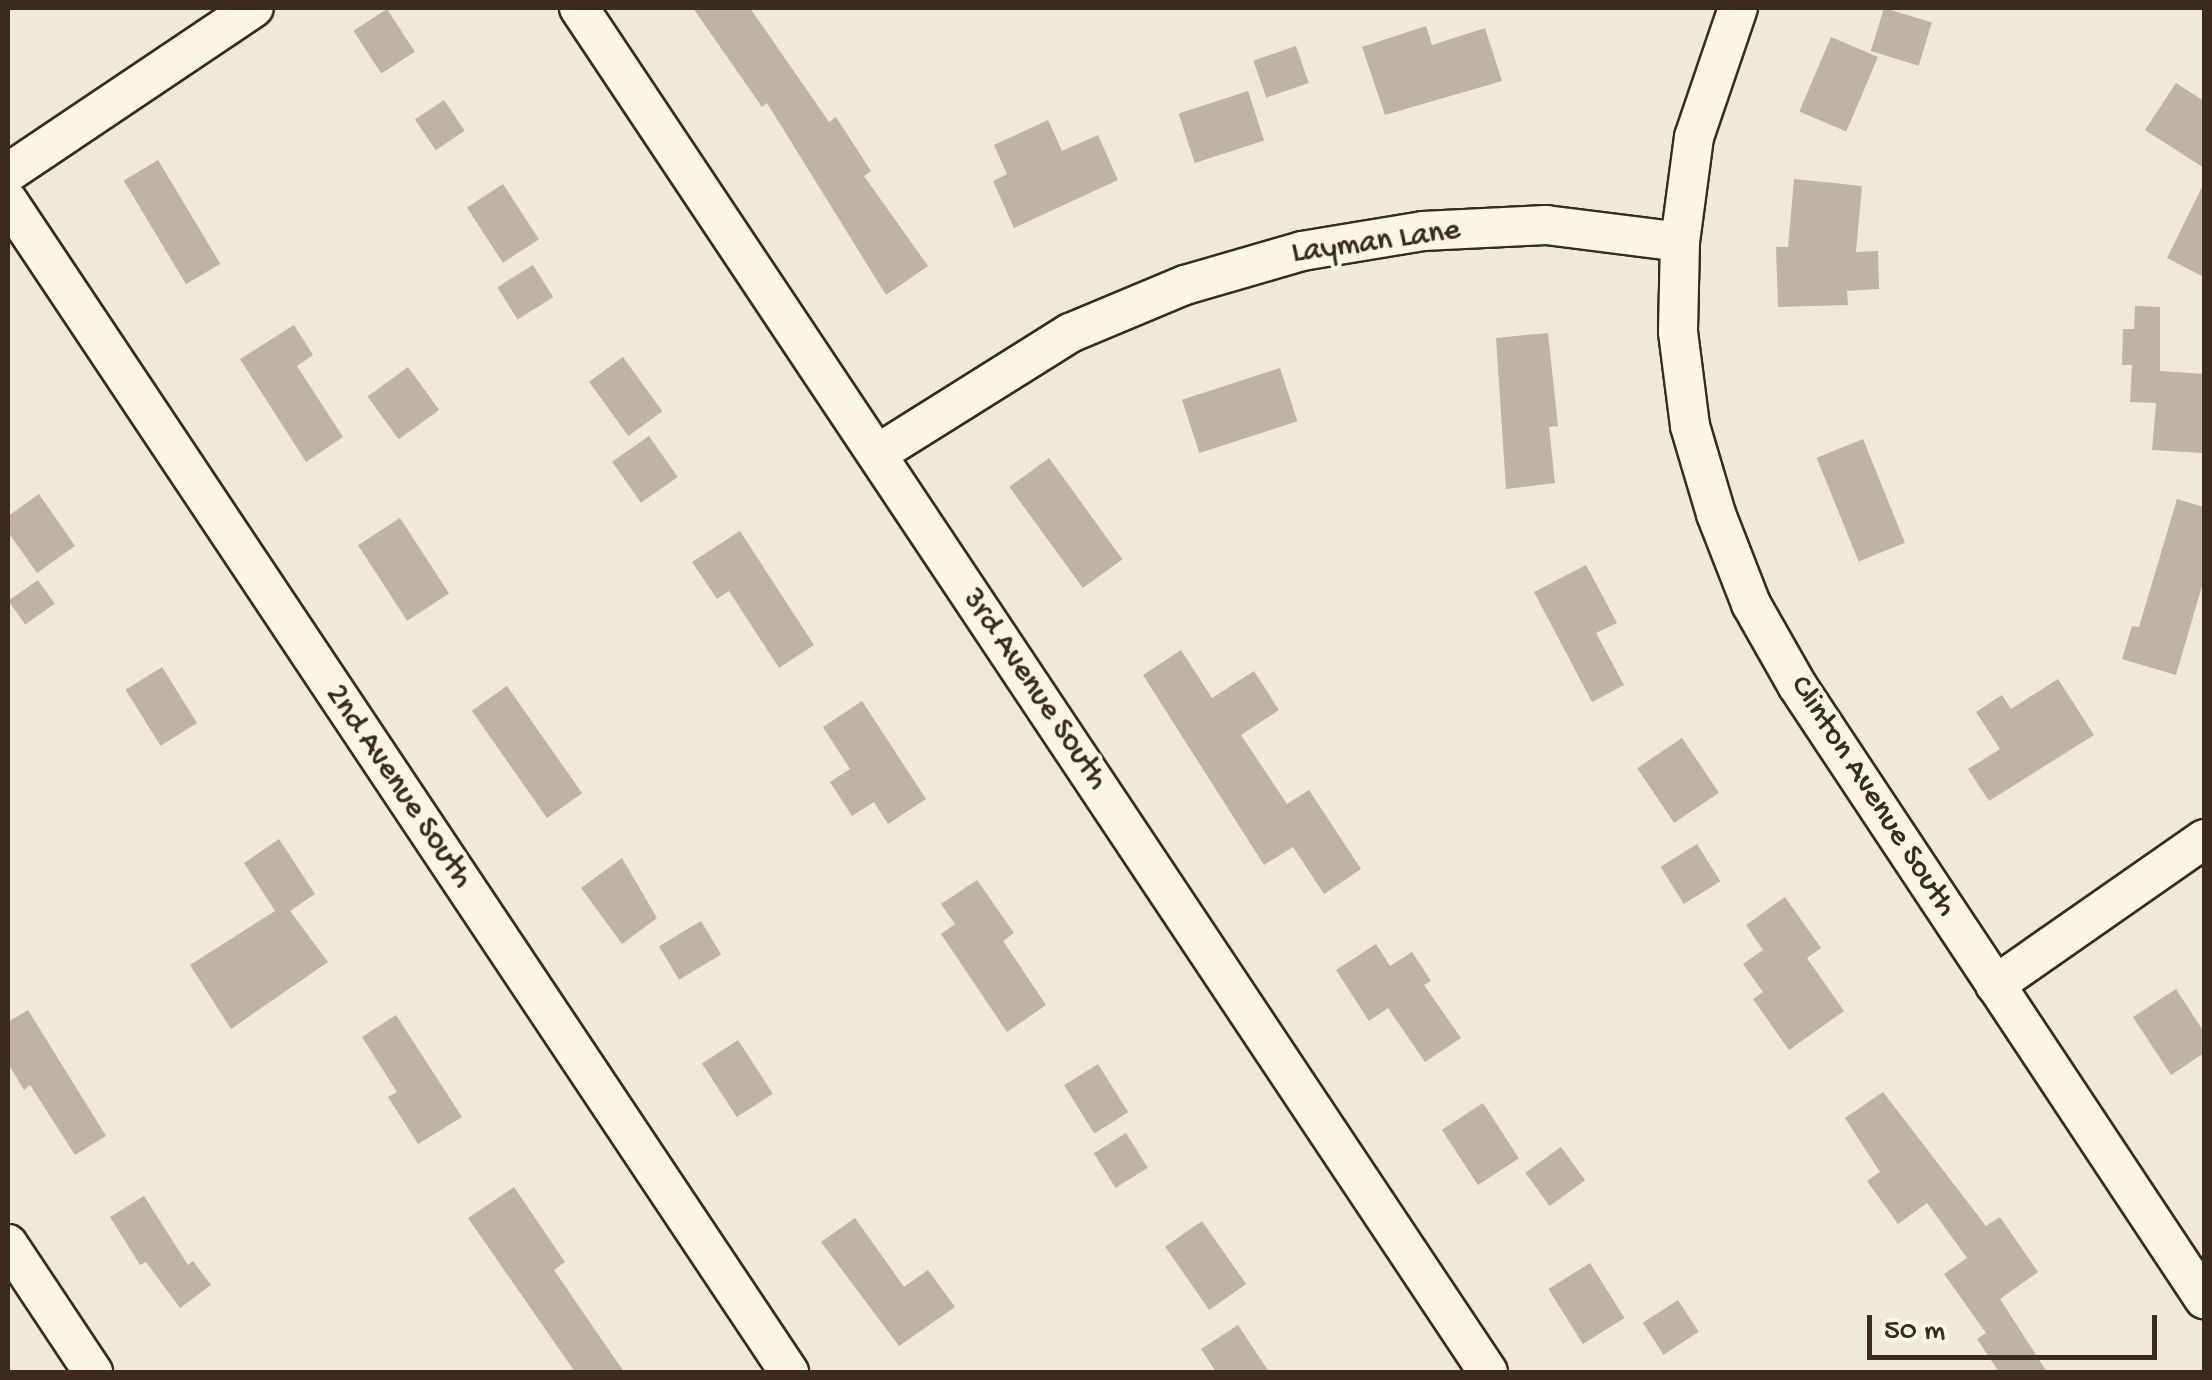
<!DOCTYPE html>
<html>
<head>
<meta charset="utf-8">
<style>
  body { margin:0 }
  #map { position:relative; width:2212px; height:1380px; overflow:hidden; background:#f0e9d9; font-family:"Gochi Hand",sans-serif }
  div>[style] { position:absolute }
  .building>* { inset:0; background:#beb3a4; transform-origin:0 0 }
  .roads { filter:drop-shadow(2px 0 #3b2a1e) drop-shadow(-2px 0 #3b2a1e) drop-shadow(0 2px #3b2a1e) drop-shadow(0 -2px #3b2a1e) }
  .minor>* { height:38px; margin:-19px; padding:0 19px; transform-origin:19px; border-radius:19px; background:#fcf5e5 }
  span { translate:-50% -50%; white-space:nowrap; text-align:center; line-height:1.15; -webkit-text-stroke:8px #fcf5e5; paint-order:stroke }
  .street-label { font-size:32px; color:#3b2a1e }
  .frame { position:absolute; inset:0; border:10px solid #3b2a1e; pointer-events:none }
  .scale { position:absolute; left:1867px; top:1315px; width:290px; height:45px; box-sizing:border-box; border:5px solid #3b2a1e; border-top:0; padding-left:12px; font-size:30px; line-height:35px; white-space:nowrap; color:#3b2a1e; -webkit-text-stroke:8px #fcf5e5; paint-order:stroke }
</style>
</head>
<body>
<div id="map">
  <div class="building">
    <i style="clip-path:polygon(693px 8px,750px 8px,829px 122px,836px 117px,871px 171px,864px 176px,928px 266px,886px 295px,767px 103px,762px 107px)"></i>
    <i style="left:1884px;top:8px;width:50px;height:45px;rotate:17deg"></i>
    <i style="left:387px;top:9px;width:51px;height:40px;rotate:57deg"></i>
    <i style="clip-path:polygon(1426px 26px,1432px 45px,1485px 28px,1502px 81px,1385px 115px,1362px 47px)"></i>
    <i style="left:1831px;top:37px;width:51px;height:81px;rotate:23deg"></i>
    <i style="left:1296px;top:46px;width:39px;height:45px;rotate:71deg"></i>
    <i style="clip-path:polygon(2176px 83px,2204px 101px,2204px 168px,2145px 130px)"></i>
    <i style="left:1248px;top:91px;width:52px;height:73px;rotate:72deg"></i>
    <i style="left:444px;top:100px;width:37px;height:35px;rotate:56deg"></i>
    <i style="clip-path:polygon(1048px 120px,1062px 151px,1098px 135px,1118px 180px,1014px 228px,993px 181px,1007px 174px,994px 145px)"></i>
    <i style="left:158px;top:160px;width:121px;height:40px;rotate:59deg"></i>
    <i style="clip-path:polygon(1794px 179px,1862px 186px,1856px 252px,1878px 251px,1879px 289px,1847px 291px,1848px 305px,1778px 307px,1776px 247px,1788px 247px)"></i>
    <i style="clip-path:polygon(2204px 183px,2204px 277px,2167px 258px)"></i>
    <i style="left:503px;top:184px;width:66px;height:43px;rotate:57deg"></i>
    <i style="left:533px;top:265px;width:38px;height:42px;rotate:58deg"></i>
    <i style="clip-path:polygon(2135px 306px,2160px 307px,2160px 371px,2204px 374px,2203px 453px,2152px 450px,2156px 403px,2130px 402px,2132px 365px,2122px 365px,2123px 329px,2134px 329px)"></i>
    <i style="clip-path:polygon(294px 325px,313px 355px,297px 366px,343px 437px,306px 462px,240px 359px)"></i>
    <i style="clip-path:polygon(1548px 333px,1558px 426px,1549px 427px,1555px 483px,1506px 489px,1496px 338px)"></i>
    <i style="left:623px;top:357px;width:67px;height:42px;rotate:54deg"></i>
    <i style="left:408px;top:367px;width:53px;height:50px;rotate:54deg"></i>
    <i style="left:1280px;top:368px;width:56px;height:103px;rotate:72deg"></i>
    <i style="left:649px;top:436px;width:50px;height:45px;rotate:55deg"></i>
    <i style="left:1863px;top:439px;width:112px;height:50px;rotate:68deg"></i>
    <i style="left:1049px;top:458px;width:125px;height:49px;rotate:54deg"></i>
    <i style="clip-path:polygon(39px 494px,75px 546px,37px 573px,8px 532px,8px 516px)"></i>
    <i style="clip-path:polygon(2177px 499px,2204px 507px,2204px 579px,2176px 675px,2122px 659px,2132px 626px,2139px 627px)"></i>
    <i style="left:400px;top:518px;width:90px;height:50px;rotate:57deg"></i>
    <i style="clip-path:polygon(740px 531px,814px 645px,779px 668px,729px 591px,717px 599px,692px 562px)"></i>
    <i style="clip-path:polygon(1586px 565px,1617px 623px,1596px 633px,1624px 685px,1592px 702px,1534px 592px)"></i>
    <i style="left:38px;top:580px;width:29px;height:36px;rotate:55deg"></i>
    <i style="clip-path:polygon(1181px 650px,1212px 698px,1254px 671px,1279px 710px,1241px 735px,1287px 804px,1309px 790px,1361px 869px,1324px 894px,1293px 847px,1264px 865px,1143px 675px)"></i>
    <i style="left:162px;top:667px;width:66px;height:43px;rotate:58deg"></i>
    <i style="clip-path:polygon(2058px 679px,2094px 735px,1989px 801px,1968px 769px,2000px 749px,1976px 712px,2002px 695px,2011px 709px)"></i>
    <i style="left:507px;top:686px;width:131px;height:43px;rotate:55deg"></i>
    <i style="clip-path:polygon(862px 701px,926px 799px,888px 824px,874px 802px,852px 816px,830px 782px,850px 769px,823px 727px)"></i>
    <i style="left:1682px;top:738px;width:66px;height:54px;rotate:56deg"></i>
    <i style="clip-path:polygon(279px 839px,315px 894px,290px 911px,328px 962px,231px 1029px,190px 965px,275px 911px,244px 863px)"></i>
    <i style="left:1697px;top:844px;width:44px;height:43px;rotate:58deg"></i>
    <i style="clip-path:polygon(622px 858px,657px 918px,622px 944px,581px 888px)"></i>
    <i style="clip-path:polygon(977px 880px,1014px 933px,1003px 941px,1046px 1005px,1007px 1032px,941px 934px,955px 924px,941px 904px)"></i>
    <i style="clip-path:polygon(1785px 897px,1821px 948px,1807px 958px,1844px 1011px,1789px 1050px,1753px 999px,1763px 992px,1743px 964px,1763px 950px,1746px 925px)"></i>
    <i style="left:701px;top:921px;width:39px;height:49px;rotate:59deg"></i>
    <i style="clip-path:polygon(1376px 944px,1390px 966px,1412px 952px,1431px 981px,1424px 985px,1461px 1038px,1425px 1062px,1388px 1008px,1369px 1021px,1336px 970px)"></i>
    <i style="clip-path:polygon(2176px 989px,2204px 1032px,2204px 1053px,2171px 1075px,2133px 1017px)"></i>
    <i style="clip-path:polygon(28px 1010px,106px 1136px,75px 1155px,30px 1085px,24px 1090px,8px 1063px,8px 1022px)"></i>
    <i style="clip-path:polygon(396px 1015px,462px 1117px,418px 1144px,388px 1097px,397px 1092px,362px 1037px)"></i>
    <i style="left:738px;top:1040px;width:64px;height:43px;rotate:57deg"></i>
    <i style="left:1098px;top:1064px;width:57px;height:40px;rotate:58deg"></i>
    <i style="clip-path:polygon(1883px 1092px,1986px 1226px,2000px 1217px,2038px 1272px,2000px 1299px,2047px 1372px,1999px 1372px,1977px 1339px,1986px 1333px,1944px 1274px,1967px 1258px,1927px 1203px,1898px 1224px,1867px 1181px,1880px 1172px,1845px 1118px)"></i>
    <i style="left:1483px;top:1103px;width:66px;height:49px;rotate:57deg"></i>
    <i style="left:1126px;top:1133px;width:41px;height:38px;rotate:58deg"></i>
    <i style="left:1561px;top:1147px;width:41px;height:44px;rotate:54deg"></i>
    <i style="clip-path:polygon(514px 1187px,565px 1262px,554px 1270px,624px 1372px,575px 1372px,468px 1218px)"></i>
    <i style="clip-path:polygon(144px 1196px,188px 1265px,193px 1261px,211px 1285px,180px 1308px,146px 1262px,140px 1265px,110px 1217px)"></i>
    <i style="clip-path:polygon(855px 1218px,904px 1287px,928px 1270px,955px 1307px,899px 1346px,821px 1242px)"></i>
    <i style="left:1202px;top:1221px;width:77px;height:45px;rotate:55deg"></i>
    <i style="left:1590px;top:1263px;width:65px;height:49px;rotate:58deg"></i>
    <i style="left:1678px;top:1300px;width:38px;height:42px;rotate:57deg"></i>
    <i style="clip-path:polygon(1238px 1325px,1269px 1372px,1216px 1372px,1201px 1349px)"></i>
  </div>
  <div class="roads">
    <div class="minor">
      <i style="left:579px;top:8px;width:1639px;rotate:56.32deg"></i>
      <i style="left:1738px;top:8px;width:136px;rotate:108.8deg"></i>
      <i style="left:1694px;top:137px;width:106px;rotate:97.6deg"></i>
      <i style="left:1680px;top:242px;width:90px;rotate:91.3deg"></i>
      <i style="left:1678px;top:332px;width:95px;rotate:82.7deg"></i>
      <i style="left:1690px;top:426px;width:92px;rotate:73.5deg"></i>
      <i style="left:1716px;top:514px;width:97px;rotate:68.7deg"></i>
      <i style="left:1751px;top:604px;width:93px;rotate:60.4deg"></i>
      <i style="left:1797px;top:685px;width:737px;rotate:56.46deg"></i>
      <i style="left:8px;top:173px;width:296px;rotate:-33.9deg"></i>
      <i style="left:8px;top:201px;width:1408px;rotate:56.3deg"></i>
      <i style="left:877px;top:454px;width:228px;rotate:-32.1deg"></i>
      <i style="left:1070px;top:333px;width:125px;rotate:-22.7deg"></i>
      <i style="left:1185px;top:285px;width:122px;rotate:-16.2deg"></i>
      <i style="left:1302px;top:251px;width:123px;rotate:-9.4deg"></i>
      <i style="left:1423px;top:231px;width:123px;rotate:-2.8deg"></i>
      <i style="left:1546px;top:225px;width:135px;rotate:7.2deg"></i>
      <i style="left:1995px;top:985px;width:255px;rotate:-34.9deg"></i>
      <i style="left:8px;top:1244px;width:154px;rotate:56.4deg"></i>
    </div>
  </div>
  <div class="street-label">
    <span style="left:1376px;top:243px;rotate:-8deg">Layman Lane</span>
    <span style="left:1034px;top:690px;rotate:56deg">3rd Avenue South</span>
    <span style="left:398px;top:787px;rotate:56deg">2nd Avenue South</span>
    <span style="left:1872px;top:797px;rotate:57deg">Clinton Avenue South</span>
  </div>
  <div class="frame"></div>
  <div class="scale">50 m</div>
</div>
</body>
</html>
